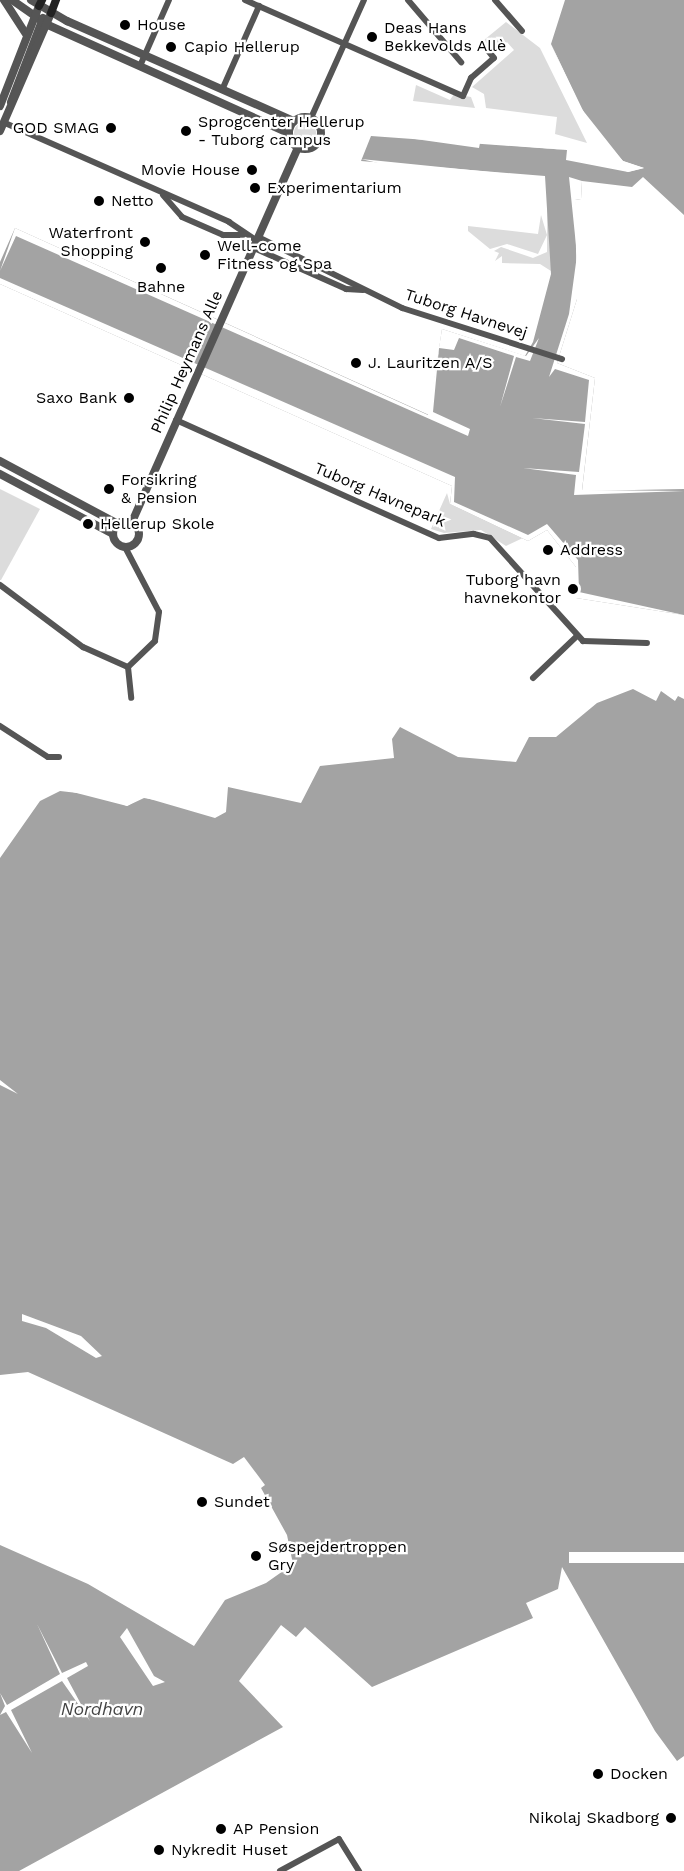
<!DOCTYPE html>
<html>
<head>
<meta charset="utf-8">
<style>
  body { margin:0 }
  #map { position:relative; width:684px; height:1871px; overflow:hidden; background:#fff; font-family:"Work Sans",sans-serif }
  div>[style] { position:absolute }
  .green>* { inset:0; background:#dcdcdc }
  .round { border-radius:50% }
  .water>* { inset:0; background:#a3a3a3 }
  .pier>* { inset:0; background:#fff; transform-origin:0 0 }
  .minor>* { height:6px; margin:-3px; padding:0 3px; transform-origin:3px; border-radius:3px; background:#555 }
  .tertiary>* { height:8px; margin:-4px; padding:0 4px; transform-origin:4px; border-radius:4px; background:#555 }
  .tertiary>.ring { margin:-4px; padding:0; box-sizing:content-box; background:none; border:8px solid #555; border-radius:50% }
  .secondary>* { height:8px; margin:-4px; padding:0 4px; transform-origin:4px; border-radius:4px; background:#222 }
  .dots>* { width:16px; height:16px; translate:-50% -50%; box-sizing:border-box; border:3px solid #fff; border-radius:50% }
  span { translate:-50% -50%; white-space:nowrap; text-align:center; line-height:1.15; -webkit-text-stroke:4.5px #fff; paint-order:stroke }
  .poi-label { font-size:16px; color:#000 }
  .left { translate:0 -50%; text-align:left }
  .right { translate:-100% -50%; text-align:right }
  .street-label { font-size:16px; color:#000 }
  .water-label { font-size:18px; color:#444; font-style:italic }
</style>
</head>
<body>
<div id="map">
  <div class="green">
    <i style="clip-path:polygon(506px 22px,540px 48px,587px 143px,555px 134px,557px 117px,486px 108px,484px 94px,472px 87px,514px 50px,507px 42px,495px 53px,484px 40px)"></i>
    <i style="clip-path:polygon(416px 85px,450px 100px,454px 94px,471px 97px,475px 108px,413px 101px)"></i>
    <i class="round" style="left:294px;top:122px;width:22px;height:22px"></i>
    <i style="clip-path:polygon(547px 189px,552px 232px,551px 271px,540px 264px,502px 263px,502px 256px,495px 261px,499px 253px,494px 251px,501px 247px,533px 258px,547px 252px)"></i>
    <i style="clip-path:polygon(541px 215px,547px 235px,538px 254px,507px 244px,490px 249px,468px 231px,468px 226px,538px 234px)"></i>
    <i style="clip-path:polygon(0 489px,40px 509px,1px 580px,0 580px)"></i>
    <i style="clip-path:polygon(447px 493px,450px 504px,525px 537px,506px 546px,481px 530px,444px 533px,431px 529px)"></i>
  </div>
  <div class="water">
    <i style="clip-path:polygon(565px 0,684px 0,684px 215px,643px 177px,632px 187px,582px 181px,581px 199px,575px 200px,577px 299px,557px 363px,595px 378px,582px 491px,684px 489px,684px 615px,576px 598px,576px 567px,547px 530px,528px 541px,450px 504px,452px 486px,0 284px,0 262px,15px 228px,429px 415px,442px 329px,525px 356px,533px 342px,551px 274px,545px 176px,361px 161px,371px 136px,567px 150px,566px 160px,628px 172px,644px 168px,623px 161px,581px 108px,551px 44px)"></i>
    <i style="clip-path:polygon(633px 689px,656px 701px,661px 691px,675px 701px,678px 696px,684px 699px,684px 1756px,677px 1761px,655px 1731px,562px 1567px,558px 1589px,526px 1603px,533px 1618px,372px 1687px,305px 1627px,296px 1637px,281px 1625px,239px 1681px,283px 1727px,19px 1871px,0 1871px,0 1545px,88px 1584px,194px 1646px,225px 1600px,266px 1583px,293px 1564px,287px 1535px,261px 1488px,265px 1485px,244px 1457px,233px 1464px,28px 1372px,0 1375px,0 1085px,18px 1094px,0 1080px,0 858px,40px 801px,60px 791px,104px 796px,127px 806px,143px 797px,215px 818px,226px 812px,228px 787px,301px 803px,320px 766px,394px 758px,392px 739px,400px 727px,458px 757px,516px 762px,529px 737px,556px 737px,597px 703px)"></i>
  </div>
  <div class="pier">
    <i style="clip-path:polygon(551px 44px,589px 123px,623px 161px,644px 168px,628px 172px,613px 165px,633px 169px,621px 163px,587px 125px)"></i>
    <i style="clip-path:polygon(415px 139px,467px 140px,567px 150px,480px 143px,479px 148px)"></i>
    <i style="clip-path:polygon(361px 159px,520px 175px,521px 177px,382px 164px)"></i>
    <i style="clip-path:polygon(569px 177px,582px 181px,581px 199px,575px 200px,580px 227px,577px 299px,557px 363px,595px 378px,582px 490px,684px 491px,574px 495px,576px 475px,523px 468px,579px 472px,585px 424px,532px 418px,585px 422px,589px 380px,555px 369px,549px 377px,569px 314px,577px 255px)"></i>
    <i style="clip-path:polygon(15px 228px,428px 415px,442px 329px,526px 356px,539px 338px,530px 361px,516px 357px,500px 407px,514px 356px,459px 338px,454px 350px,439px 348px,433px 412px,470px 429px,468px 436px,16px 236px,0 271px)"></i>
    <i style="clip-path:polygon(0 278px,455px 477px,454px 502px,528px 535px,547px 524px,578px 560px,579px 592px,684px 615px,576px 598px,576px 567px,547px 530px,528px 541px,450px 504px,452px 486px,0 284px)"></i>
    <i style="clip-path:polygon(61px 789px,104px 793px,127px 802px,143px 794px,178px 804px,144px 798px,127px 806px)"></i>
    <i style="clip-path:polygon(22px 1314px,81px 1336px,102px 1356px,96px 1358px,46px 1328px,22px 1321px)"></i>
    <i style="left:684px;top:1552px;width:11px;height:115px;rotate:90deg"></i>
    <i style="clip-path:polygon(37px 1624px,62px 1673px,86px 1662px,88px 1666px,67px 1678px,90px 1721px,62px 1681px,11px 1710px,32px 1753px,6px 1712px,0 1715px,5px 1706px,0 1693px,7px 1705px,60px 1674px)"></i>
    <i style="clip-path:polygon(127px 1628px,154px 1676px,165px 1682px,153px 1686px,120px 1637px)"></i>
  </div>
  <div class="minor">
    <i style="left:245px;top:0;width:238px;rotate:23.8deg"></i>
    <i style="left:463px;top:96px;width:20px;rotate:-66deg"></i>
    <i style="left:471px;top:78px;width:30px;rotate:-41deg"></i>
    <i style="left:494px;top:58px;width:13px;rotate:-129deg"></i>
    <i style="left:408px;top:0;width:82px;rotate:49.5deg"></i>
    <i style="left:495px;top:0;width:41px;rotate:48.9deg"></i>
    <i style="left:140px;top:66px;width:72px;rotate:-66.3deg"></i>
    <i style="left:222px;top:90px;width:92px;rotate:-66.2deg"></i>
    <i style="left:311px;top:118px;width:129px;rotate:-65.8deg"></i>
    <i style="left:5px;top:123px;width:245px;rotate:23.8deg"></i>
    <i style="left:229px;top:222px;width:34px;rotate:34deg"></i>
    <i style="left:163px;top:195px;width:29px;rotate:49deg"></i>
    <i style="left:182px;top:217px;width:45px;rotate:23.7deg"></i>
    <i style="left:223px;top:235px;width:20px"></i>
    <i style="left:258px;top:237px;width:161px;rotate:26.2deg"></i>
    <i style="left:402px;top:308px;width:168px;rotate:17.7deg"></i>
    <i style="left:254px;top:248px;width:101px;rotate:24deg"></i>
    <i style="left:346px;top:289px;width:17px;rotate:3deg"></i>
    <i style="left:176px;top:420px;width:288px;rotate:24.2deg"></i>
    <i style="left:439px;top:538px;width:35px;rotate:-7deg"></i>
    <i style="left:474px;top:534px;width:16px;rotate:14deg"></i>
    <i style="left:490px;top:538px;width:139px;rotate:47.9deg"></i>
    <i style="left:583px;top:641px;width:64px;rotate:1.8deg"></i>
    <i style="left:125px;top:547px;width:73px;rotate:62.4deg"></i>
    <i style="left:159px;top:612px;width:29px;rotate:98deg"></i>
    <i style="left:155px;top:641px;width:37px;rotate:136deg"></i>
    <i style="left:0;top:585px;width:104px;rotate:36.8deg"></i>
    <i style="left:83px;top:647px;width:49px;rotate:24deg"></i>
    <i style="left:128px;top:667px;width:31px;rotate:84deg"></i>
    <i style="left:533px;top:678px;width:61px;rotate:-43.7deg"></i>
    <i style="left:0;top:726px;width:57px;rotate:32.9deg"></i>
    <i style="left:48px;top:757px;width:11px"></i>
    <i style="left:280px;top:1871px;width:67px;rotate:-28.5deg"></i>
    <i style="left:339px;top:1839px;width:38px;rotate:58deg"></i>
  </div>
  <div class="tertiary">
    <i style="left:4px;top:0;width:40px;rotate:57.1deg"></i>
    <i style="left:12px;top:0;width:44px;rotate:34.8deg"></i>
    <i style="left:48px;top:25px;width:263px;rotate:24.2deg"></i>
    <i style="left:31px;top:0;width:42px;rotate:30.3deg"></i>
    <i style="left:67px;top:21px;width:248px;rotate:23.8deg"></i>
    <i style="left:11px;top:102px;width:90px;rotate:-69.1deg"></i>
    <i style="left:0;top:106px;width:107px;rotate:-68.7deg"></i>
    <i class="ring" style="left:289px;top:117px;width:24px;height:24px"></i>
    <i style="left:0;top:131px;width:129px;rotate:-66.6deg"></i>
    <i style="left:0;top:461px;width:134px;rotate:28.1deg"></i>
    <i style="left:0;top:474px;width:128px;rotate:28deg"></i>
    <i class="ring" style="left:113px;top:521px;width:18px;height:18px"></i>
    <i style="left:132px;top:522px;width:409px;rotate:-66.1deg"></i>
  </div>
  <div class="secondary">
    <i style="left:39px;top:6px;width:7px;rotate:-63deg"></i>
    <i style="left:51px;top:13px;width:14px;rotate:-69deg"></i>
  </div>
  <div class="dots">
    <i style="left:125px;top:25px;background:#000"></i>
    <i style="left:372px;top:37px;background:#000"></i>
    <i style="left:171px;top:47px;background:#000"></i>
    <i style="left:111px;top:128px;background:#000"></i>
    <i style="left:186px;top:131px;background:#000"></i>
    <i style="left:252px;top:170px;background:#000"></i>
    <i style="left:255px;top:188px;background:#000"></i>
    <i style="left:99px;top:201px;background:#000"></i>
    <i style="left:145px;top:242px;background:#000"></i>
    <i style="left:205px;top:255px;background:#000"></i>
    <i style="left:161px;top:268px;background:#000"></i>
    <i style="left:356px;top:363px;background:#000"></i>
    <i style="left:129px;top:398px;background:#000"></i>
    <i style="left:109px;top:489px;background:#000"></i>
    <i style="left:88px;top:524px;background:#000"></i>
    <i style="left:548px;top:550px;background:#000"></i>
    <i style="left:573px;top:589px;background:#000"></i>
    <i style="left:202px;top:1502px;background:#000"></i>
    <i style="left:256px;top:1556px;background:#000"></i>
    <i style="left:598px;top:1774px;background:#000"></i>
    <i style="left:671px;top:1818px;background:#000"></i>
    <i style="left:221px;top:1829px;background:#000"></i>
    <i style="left:159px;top:1850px;background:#000"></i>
  </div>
  <div class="poi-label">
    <span class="left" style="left:137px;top:25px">House</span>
    <span class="left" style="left:384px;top:37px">Deas Hans<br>Bekkevolds Allè</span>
    <span class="left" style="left:184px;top:47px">Capio Hellerup</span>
    <span class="left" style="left:198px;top:131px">Sprogcenter Hellerup<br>- Tuborg campus</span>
    <span class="right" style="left:99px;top:128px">GOD SMAG</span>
    <span class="right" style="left:240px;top:170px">Movie House</span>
    <span class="left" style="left:267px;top:188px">Experimentarium</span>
    <span class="left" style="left:111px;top:201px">Netto</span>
    <span class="right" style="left:133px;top:242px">Waterfront<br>Shopping</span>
    <span class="left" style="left:217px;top:255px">Well-come<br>Fitness og Spa</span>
    <span style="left:161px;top:287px">Bahne</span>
    <span class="left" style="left:368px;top:363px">J. Lauritzen A/S</span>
    <span class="right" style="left:117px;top:398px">Saxo Bank</span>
    <span class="left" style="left:121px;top:489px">Forsikring<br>&amp; Pension</span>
    <span class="left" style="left:100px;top:524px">Hellerup Skole</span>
    <span class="left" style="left:560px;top:550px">Address</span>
    <span class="right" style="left:561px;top:589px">Tuborg havn<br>havnekontor</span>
    <span class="left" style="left:214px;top:1502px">Sundet</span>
    <span class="left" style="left:268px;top:1556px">Søspejdertroppen<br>Gry</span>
    <span class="left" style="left:610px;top:1774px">Docken</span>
    <span class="right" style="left:659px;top:1818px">Nikolaj Skadborg</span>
    <span class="left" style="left:233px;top:1829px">AP Pension</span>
    <span class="left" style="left:171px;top:1850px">Nykredit Huset</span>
  </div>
  <div class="street-label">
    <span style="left:466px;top:314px;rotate:18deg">Tuborg Havnevej</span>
    <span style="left:187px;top:362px;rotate:-66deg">Philip Heymans Alle</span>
    <span style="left:380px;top:495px;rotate:23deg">Tuborg Havnepark</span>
  </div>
  <div class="water-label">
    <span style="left:102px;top:1709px">Nordhavn</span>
  </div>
</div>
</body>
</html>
